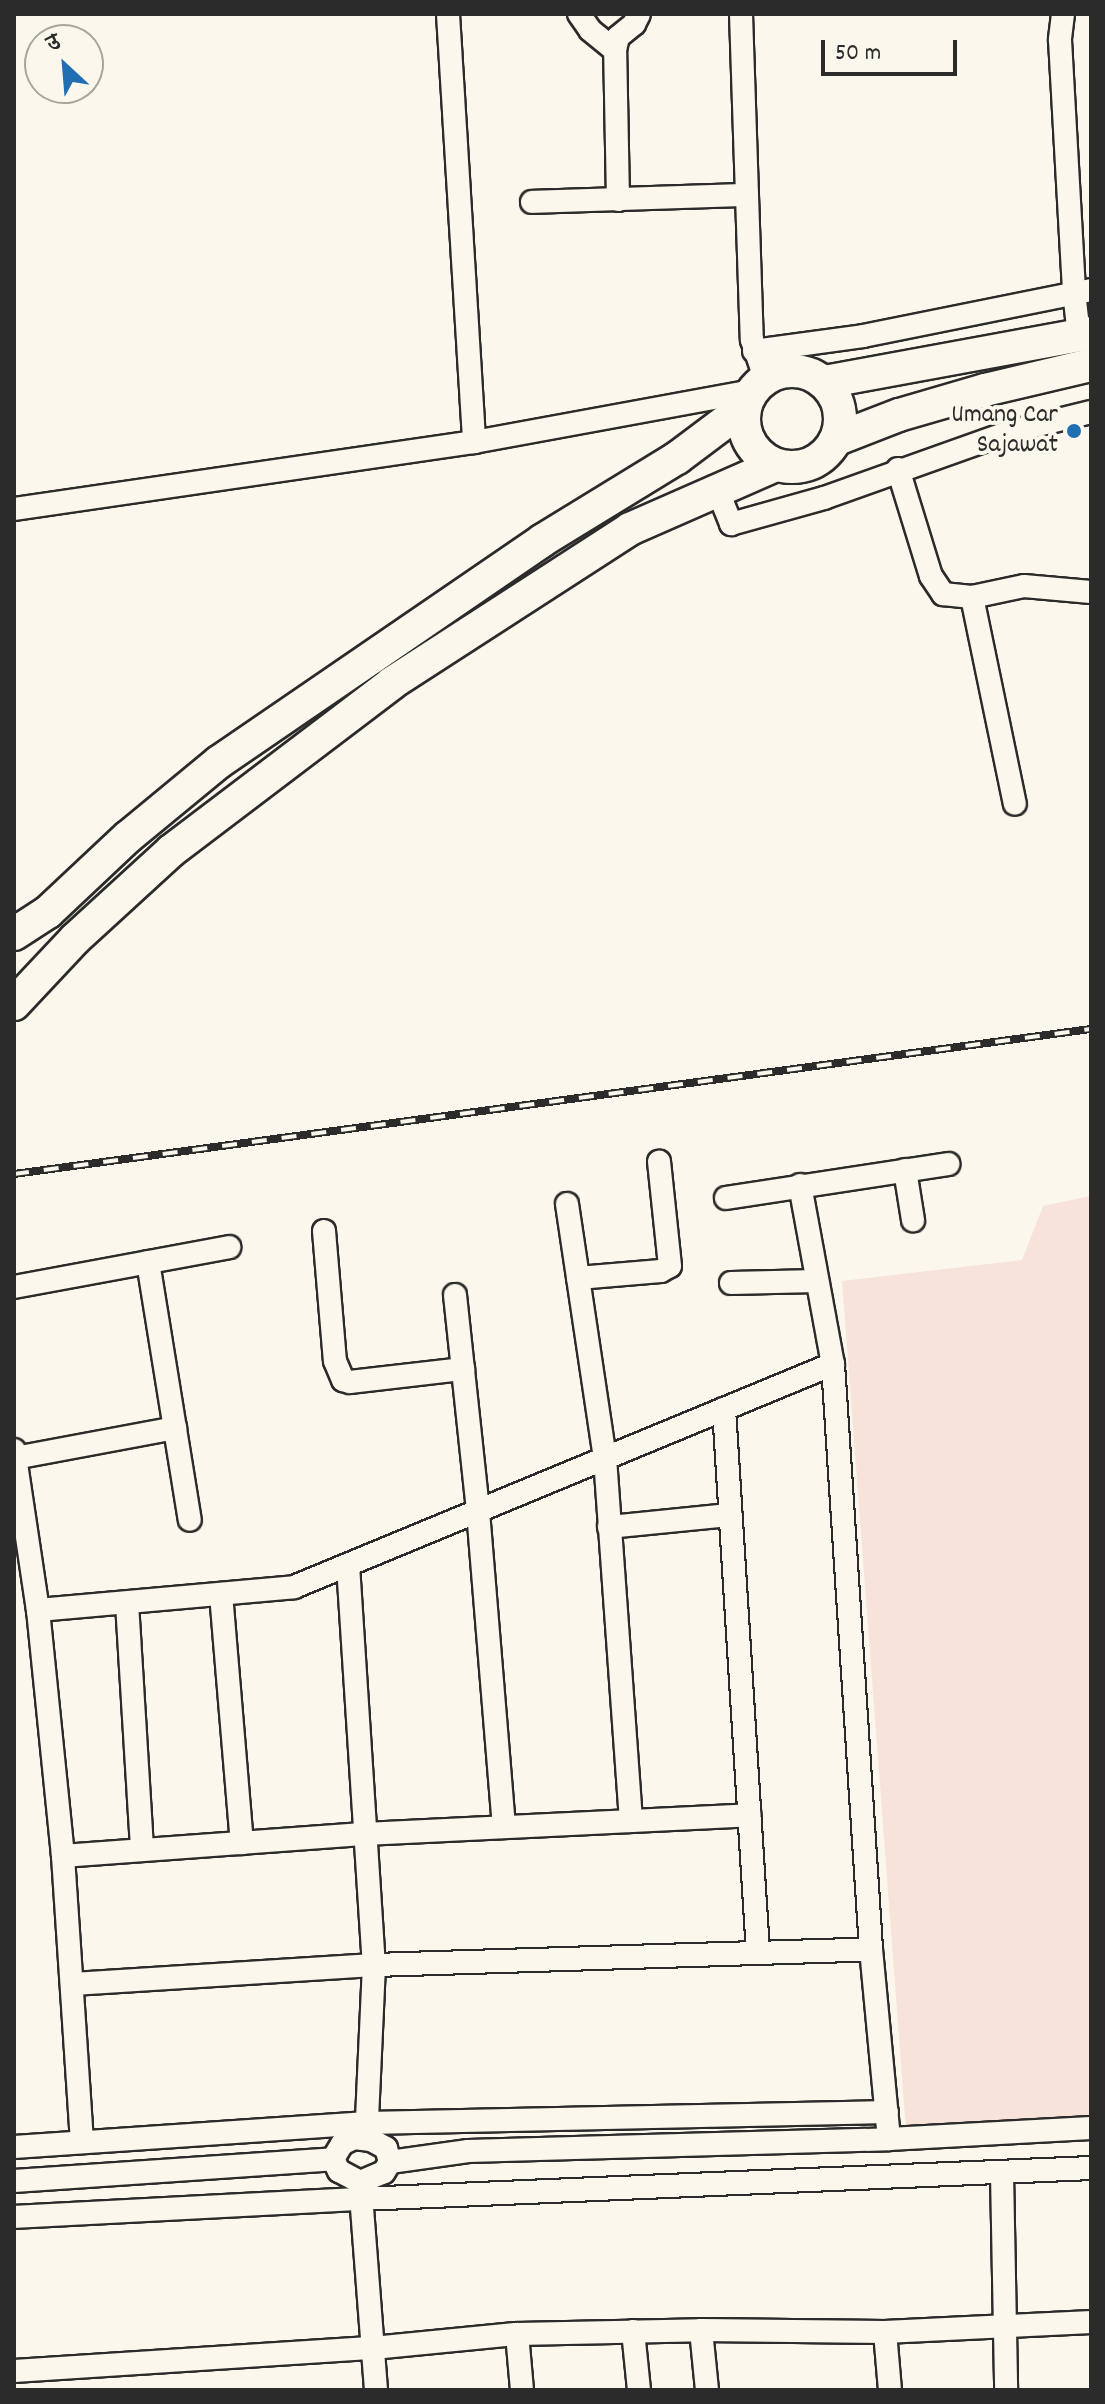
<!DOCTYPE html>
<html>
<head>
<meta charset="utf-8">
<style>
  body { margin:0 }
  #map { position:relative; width:1105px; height:2404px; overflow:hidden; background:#fbf7ec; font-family:Dekko,"Playpen Sans Deva",sans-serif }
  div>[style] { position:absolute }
  .built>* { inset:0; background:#f8e3da }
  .roads { filter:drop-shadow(2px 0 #2b2b2b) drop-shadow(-2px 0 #2b2b2b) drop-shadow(0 2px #2b2b2b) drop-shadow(0 -2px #2b2b2b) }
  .minor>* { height:22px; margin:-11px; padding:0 11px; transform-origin:11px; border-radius:11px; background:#fbf7ec }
  .highway>* { height:32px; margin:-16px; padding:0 16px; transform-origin:16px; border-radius:16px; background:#fbf7ec }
  .highway>.ring { margin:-16px; padding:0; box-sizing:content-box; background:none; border:32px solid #fbf7ec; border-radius:50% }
  .rail>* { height:8px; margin-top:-4px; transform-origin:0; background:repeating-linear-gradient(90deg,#fbf7ec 0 15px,#2b2b2b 0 30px); box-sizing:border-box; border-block:2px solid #2b2b2b }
  .dots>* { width:22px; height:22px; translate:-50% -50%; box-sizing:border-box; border:4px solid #fbf7ec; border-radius:50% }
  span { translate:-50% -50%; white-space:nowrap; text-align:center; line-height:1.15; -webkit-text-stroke:8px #fbf7ec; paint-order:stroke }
  .poi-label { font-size:26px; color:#2b2b2b }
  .right { translate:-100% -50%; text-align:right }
  .frame { position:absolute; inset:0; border:16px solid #2b2b2b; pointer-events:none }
  .north { position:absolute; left:24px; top:24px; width:80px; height:80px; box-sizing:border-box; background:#fbf7ec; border:2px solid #a8a59f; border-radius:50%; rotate:334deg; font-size:22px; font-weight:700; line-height:32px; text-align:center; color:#2b2b2b }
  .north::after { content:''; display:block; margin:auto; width:28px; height:36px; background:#1f6fb2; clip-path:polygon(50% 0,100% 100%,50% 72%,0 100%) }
  .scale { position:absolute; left:821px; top:40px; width:136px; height:36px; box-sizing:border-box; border:4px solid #2b2b2b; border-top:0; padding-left:10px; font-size:24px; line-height:28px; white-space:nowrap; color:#2b2b2b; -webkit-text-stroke:6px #fbf7ec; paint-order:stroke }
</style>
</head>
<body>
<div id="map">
  <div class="built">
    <i style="clip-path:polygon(1091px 1196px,1091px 2120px,906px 2130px,842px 1281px,1022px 1260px,1043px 1206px)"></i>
  </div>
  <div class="roads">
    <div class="minor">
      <i style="left:448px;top:14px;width:429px;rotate:86.5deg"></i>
      <i style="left:579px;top:14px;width:19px;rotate:55deg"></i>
      <i style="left:590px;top:30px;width:32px;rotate:39deg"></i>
      <i style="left:741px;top:14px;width:326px;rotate:88.1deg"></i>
      <i style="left:752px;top:340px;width:40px;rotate:71.1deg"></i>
      <i style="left:1063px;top:14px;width:26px;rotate:97deg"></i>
      <i style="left:1060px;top:40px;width:252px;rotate:86.8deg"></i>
      <i style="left:1074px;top:292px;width:43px;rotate:83.4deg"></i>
      <i style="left:618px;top:200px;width:150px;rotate:-91.1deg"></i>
      <i style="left:615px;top:50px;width:13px;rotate:-77deg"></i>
      <i style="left:618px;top:37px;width:21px;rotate:-39deg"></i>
      <i style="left:634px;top:24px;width:11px;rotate:-63deg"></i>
      <i style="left:532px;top:202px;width:215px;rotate:-1.9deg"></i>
      <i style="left:754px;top:351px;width:110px;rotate:-7.8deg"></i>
      <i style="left:863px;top:336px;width:233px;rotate:-11.4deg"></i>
      <i style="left:898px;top:469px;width:112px;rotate:72.9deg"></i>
      <i style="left:931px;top:576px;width:22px;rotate:56deg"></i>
      <i style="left:943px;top:594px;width:29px;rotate:6deg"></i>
      <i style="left:972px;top:597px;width:53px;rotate:-11.9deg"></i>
      <i style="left:1024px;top:586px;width:67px;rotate:5.1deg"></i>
      <i style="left:717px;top:489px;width:38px;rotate:68deg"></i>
      <i style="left:731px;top:524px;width:97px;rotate:-15.6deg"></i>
      <i style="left:824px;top:498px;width:196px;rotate:-19.6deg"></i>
      <i style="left:1009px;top:432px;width:84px;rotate:-13.7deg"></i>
      <i style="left:14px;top:509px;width:465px;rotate:-8.3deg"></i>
      <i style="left:474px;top:442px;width:284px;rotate:-10.4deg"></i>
      <i style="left:972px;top:597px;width:211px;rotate:78.3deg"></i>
      <i style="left:905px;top:1170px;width:51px;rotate:80.9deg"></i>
      <i style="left:800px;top:1185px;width:182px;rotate:79.6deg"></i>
      <i style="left:833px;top:1364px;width:586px;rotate:86.28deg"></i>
      <i style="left:871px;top:1949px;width:191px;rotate:84.6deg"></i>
      <i style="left:726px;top:1198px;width:225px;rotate:-8.7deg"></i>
      <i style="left:567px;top:1204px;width:257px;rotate:81.5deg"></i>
      <i style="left:605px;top:1458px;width:364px;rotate:85.9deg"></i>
      <i style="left:324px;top:1231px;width:130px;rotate:85.2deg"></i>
      <i style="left:335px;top:1361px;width:21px;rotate:67deg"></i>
      <i style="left:343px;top:1380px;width:7px;rotate:16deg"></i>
      <i style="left:350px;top:1382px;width:114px;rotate:-6.6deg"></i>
      <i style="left:148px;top:1262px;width:261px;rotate:80.8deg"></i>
      <i style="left:578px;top:1278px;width:83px;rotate:-4.8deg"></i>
      <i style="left:661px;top:1271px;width:10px;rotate:-29deg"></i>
      <i style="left:670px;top:1266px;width:105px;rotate:-96deg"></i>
      <i style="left:731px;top:1283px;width:86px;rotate:-1.3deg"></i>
      <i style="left:14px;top:1287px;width:219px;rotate:-10.5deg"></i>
      <i style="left:455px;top:1295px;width:217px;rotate:83.9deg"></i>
      <i style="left:478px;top:1511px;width:317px;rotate:85.3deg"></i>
      <i style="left:724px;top:1409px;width:545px;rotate:86.42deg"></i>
      <i style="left:14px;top:1450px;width:162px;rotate:81.5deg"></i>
      <i style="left:15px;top:1458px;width:163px;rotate:-10.6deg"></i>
      <i style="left:609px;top:1527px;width:122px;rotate:-5.7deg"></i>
      <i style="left:348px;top:1565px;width:401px;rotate:86.3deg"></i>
      <i style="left:374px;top:1965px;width:174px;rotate:92.6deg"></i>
      <i style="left:221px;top:1594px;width:250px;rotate:85.2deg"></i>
      <i style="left:127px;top:1603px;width:247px;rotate:86.5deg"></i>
      <i style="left:63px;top:1856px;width:303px;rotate:-4.2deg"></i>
      <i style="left:365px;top:1834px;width:385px;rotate:-2.8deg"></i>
      <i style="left:72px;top:1984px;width:303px;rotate:-3.6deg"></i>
      <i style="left:374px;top:1965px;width:497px;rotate:-1.8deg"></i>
      <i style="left:354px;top:2138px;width:17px;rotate:7deg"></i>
      <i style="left:371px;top:2140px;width:17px;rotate:28deg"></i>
      <i style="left:386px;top:2148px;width:15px;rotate:74deg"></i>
      <i style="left:390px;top:2162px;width:12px;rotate:121deg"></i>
      <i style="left:384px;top:2172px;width:26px;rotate:157deg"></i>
      <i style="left:360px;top:2182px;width:24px;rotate:-152deg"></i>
      <i style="left:339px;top:2171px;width:13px;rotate:-117deg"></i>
      <i style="left:333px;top:2159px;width:17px;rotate:-59deg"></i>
      <i style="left:342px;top:2144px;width:13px;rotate:-27deg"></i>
      <i style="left:82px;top:2142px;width:287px;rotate:-93.8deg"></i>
      <i style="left:63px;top:1856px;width:247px;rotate:-95.8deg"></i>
      <i style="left:38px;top:1610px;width:257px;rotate:-5.1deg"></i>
      <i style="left:294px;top:1587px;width:583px;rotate:-22.48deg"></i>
      <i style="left:14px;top:2147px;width:354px;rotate:-3.9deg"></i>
      <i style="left:367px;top:2123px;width:520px;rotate:-1.21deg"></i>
      <i style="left:390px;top:2162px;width:79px;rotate:-8deg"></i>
      <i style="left:468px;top:2151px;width:421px;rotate:-1.6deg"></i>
      <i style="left:889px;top:2139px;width:202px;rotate:-3.1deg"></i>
      <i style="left:1002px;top:2173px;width:217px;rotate:88.9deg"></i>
      <i style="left:14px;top:2181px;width:320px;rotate:-3.9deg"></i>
      <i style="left:360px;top:2182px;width:209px;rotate:85.6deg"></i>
      <i style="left:14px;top:2217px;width:347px;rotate:-3deg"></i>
      <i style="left:361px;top:2199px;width:731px;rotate:-2.43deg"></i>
      <i style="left:701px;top:2330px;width:60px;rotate:84.3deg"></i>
      <i style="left:633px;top:2331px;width:59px;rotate:84.2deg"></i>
      <i style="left:885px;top:2332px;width:58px;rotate:85.1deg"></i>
      <i style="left:517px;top:2334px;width:56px;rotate:84.9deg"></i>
      <i style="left:14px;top:2371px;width:360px;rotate:-3.7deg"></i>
      <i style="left:373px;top:2348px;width:145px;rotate:-5.6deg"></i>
      <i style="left:517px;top:2334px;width:184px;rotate:-1.2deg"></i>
      <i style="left:701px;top:2330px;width:184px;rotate:0.6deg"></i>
      <i style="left:885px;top:2332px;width:206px;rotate:-2.8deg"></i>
    </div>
    <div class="highway">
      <i class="ring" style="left:744px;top:371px;width:64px;height:64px"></i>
      <i style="left:824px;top:382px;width:271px;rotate:-10.4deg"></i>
      <i style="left:837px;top:439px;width:66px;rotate:-21.2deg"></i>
      <i style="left:899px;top:415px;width:90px;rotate:-16.2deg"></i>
      <i style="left:985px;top:390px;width:109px;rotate:-13.3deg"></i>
      <i style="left:14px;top:934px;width:40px;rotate:-32.9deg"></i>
      <i style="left:48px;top:912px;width:110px;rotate:-43.2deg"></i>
      <i style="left:128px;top:837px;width:118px;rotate:-39.5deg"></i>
      <i style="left:219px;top:762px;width:393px;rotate:-34.4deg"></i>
      <i style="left:543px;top:540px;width:157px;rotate:-31.5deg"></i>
      <i style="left:677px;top:458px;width:85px;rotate:-36.9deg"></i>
      <i style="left:14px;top:1004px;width:89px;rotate:-46.8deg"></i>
      <i style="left:75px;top:939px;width:130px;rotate:-42.5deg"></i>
      <i style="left:171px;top:851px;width:278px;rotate:-37.2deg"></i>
      <i style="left:392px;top:683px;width:283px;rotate:-32.9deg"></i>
      <i style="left:630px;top:529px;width:159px;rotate:-23.7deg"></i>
    </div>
  </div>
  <div class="rail">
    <i style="left:14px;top:1174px;width:1087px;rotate:-7.67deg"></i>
  </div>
  <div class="dots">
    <i style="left:1074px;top:431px;background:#1f6fb2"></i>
  </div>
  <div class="poi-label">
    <span class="right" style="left:1058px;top:431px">Umang Car<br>Sajawat</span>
  </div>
  <div class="frame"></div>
  <div class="north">उ</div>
  <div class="scale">50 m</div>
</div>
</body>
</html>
